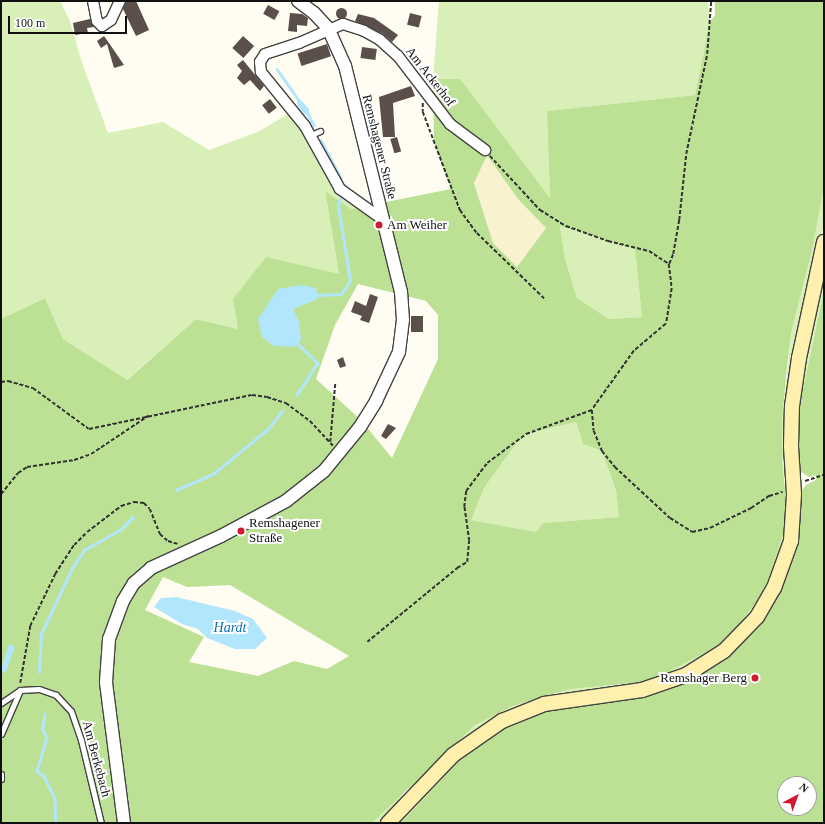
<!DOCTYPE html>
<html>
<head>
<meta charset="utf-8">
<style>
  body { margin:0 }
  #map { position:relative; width:825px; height:824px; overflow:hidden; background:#fffcf2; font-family:"Times New Roman",serif }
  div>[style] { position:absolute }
  .farmland>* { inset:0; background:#f9f2cf }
  .green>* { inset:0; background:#d8efb7 }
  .forest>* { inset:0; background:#bde194 }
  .water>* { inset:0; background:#b1e6fc }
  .stream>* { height:2.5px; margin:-1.25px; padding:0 1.25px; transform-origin:1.25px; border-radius:1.25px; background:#b1e6fc }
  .building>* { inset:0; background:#5a4f4b; transform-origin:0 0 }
  .round { border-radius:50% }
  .path>* { height:1.5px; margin-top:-0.75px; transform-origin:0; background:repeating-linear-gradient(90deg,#323232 0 4px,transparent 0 6px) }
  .roads { filter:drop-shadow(1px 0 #434343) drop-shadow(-1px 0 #434343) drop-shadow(0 1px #434343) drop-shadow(0 -1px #434343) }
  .service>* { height:5px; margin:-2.5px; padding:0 2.5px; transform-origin:2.5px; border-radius:2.5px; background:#fff }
  .minor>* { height:10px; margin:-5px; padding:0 5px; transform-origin:5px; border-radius:5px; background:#fff }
  .tertiary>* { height:12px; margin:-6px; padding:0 6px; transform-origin:6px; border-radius:6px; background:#fff }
  .secondary>* { height:14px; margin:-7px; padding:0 7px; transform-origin:7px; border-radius:7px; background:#fff0ad }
  .dots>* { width:11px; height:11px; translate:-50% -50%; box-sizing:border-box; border:2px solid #fff; border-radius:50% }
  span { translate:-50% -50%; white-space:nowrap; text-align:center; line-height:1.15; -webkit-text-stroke:4px #fff; paint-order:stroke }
  .street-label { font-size:13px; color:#101010 }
  .poi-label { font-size:13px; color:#101010 }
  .left { translate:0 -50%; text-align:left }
  .right { translate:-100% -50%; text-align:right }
  .water-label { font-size:14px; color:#0a74b0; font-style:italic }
  .frame { position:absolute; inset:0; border:2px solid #101010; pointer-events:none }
  .north { position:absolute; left:777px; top:776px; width:40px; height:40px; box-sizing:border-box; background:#fff; border:1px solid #9f9f9f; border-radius:50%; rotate:41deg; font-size:11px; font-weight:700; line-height:16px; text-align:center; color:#101010 }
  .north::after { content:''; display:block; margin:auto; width:14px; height:18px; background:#d0182e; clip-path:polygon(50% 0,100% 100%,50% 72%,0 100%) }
  .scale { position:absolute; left:8px; top:16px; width:119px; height:18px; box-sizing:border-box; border:2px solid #101010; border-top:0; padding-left:5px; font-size:12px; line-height:14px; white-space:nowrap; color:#101010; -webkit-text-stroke:3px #fff; paint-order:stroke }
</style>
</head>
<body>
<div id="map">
  <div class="farmland">
    <i style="clip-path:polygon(487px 154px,518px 199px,546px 228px,517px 267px,493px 243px,474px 182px)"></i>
  </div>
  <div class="green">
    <i style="clip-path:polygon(1px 1px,60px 1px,70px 21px,82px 63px,108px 133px,163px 122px,209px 150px,260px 131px,291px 112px,338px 190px,359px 207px,351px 209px,325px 192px,339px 274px,238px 329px,196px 319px,126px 380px,63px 339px,45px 298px,1px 319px)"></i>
    <i style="clip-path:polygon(439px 1px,708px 1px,710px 22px,695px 95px,547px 111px,550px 199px,460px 80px,433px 79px)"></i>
    <i style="clip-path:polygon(824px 187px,824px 222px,806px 307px,789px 484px,786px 489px,782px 458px,782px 421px,792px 329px,812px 251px)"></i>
    <i style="clip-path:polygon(560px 226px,635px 249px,642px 317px,609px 319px,577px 298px,565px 259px)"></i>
    <i style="clip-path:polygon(824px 267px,824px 290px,805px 380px,799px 397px)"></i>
    <i style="clip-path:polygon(576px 422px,583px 444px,602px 451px,616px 490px,619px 517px,543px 523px,536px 532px,471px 520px,484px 488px,518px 441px,526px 434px)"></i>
    <i style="clip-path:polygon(786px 497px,789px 499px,787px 535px,766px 594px,734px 636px,698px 663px,644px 684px,545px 700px,412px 788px,405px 789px,475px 725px,513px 706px,572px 689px,643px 682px,737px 628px,759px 598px,769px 578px,785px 529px)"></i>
    <i style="clip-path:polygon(513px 720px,459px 761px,401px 823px,394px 823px,446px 768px)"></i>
    <i style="clip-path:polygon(400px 794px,404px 797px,395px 809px,381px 823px,372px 823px)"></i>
  </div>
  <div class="forest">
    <i style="clip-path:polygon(evenodd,715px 1px,824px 1px,824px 187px,812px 251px,792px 329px,787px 366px,782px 421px,782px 458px,786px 502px,785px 529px,769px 578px,759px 598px,737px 628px,716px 647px,662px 675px,643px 682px,572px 689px,545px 696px,513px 706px,475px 725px,372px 823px,1px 823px,1px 319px,45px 298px,63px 339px,127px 380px,196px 319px,238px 329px,233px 299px,266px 257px,339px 274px,325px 191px,351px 209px,451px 189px,434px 143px,433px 79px,460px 79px,550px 198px,547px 111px,695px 95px,710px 22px,715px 15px,715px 1px,487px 155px,518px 199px,546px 228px,517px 267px,493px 243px,474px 183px,487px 155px,715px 1px,560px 226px,635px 249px,642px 317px,609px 319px,577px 298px,565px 259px,560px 226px,715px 1px,358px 284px,426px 301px,438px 315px,438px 359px,392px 458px,361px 420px,316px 379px,335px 325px,358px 284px,715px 1px,576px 422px,583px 444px,602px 451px,616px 490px,619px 517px,543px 523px,536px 532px,471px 520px,484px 488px,518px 441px,526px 434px,576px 422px,715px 1px,163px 577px,187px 587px,230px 585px,349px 656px,327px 669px,294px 661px,258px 676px,189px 662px,204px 637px,145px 610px,163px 577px)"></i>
    <i style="clip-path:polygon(evenodd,824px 290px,824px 823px,401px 823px,459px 761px,497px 731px,514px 722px,536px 712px,667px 690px,702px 673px,778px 592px,788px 571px,796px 542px,799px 494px,806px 485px,816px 480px,816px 475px,809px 477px,798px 470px,799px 397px,805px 380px,824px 290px,785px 784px,809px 784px,809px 808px,785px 808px,785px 784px)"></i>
  </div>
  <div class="water">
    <i style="clip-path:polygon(300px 99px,309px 109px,309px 115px,305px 115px,297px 105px,297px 100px)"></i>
    <i style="clip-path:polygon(301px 285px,316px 288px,318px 299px,293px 309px,299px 322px,301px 340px,294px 347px,274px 346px,262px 337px,258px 319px,278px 289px)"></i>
    <i style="clip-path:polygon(176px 597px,235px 611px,253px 619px,267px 638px,255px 649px,235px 649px,207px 638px,198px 629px,182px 624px,154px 607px,161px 598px)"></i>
    <i style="clip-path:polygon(9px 644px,15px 647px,5px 674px,1px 669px)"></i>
  </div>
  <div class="stream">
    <i style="left:277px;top:69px;width:39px;rotate:55deg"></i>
    <i style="left:307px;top:112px;width:15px;rotate:62deg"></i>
    <i style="left:321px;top:140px;width:43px;rotate:62.2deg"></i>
    <i style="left:316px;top:295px;width:25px;rotate:-2deg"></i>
    <i style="left:341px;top:294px;width:16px;rotate:-55deg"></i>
    <i style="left:350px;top:281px;width:76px;rotate:-99.1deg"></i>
    <i style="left:338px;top:206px;width:8px;rotate:-76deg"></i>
    <i style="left:295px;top:341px;width:32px;rotate:44deg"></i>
    <i style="left:318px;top:363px;width:38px;rotate:123deg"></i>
    <i style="left:176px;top:490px;width:40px;rotate:-23.4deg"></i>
    <i style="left:213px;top:474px;width:71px;rotate:-39.3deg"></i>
    <i style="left:268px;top:429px;width:23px;rotate:-52deg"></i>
    <i style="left:39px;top:672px;width:38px;rotate:-87deg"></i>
    <i style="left:41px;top:634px;width:73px;rotate:-64.8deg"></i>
    <i style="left:72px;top:568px;width:22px;rotate:-56deg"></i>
    <i style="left:84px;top:550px;width:41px;rotate:-29.1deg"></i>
    <i style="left:120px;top:530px;width:18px;rotate:-45deg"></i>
    <i style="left:45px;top:714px;width:15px;rotate:98deg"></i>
    <i style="left:43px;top:729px;width:10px;rotate:66deg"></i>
    <i style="left:47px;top:738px;width:34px;rotate:107deg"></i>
    <i style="left:37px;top:771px;width:9px;rotate:36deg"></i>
    <i style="left:44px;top:776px;width:25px;rotate:64deg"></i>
    <i style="left:55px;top:799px;width:24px;rotate:88deg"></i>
  </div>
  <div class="building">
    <i style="clip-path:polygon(126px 1px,136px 1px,149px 30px,136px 36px,123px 9px)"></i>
    <i style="left:268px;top:5px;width:13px;height:10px;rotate:29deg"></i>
    <i class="round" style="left:335.5px;top:7.5px;width:11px;height:11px"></i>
    <i style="clip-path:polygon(290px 13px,302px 14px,308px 18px,307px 26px,297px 25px,297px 32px,288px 31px)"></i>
    <i style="left:410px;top:13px;width:12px;height:12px;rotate:14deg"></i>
    <i style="clip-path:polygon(358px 14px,374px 18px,398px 35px,392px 42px,383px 34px,355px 21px)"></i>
    <i style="clip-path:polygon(90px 19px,94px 27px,87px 28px,88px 33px,75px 35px,73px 23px)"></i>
    <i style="clip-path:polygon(104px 36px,109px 43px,124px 65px,114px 68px,107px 44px,101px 48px,97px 41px)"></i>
    <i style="left:243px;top:36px;width:15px;height:16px;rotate:42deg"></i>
    <i style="left:327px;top:44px;width:13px;height:31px;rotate:72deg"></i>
    <i style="left:362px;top:47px;width:15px;height:11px;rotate:8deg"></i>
    <i style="clip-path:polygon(243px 60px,264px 86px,260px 91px,250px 80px,244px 85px,237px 78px,242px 71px,237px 65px)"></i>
    <i style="clip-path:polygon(411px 86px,415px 96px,393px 103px,395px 137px,383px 137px,379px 97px)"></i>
    <i style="left:270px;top:99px;width:11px;height:10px;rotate:52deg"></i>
    <i style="left:397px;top:137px;width:15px;height:7px;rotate:74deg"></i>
    <i style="clip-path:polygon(370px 294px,378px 297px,369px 323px,360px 320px,362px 316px,351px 312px,355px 301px,366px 306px)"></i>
    <i style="left:411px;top:316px;width:12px;height:16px"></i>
    <i style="clip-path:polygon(343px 357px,346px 366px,340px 368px,337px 360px)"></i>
    <i style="clip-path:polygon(388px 424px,396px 428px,386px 439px,381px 436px)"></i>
  </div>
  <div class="path">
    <i style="left:423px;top:103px;width:9px;rotate:90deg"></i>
    <i style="left:423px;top:112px;width:105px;rotate:69.3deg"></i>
    <i style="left:460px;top:210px;width:29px;rotate:54deg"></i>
    <i style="left:477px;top:233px;width:96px;rotate:44.2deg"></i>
    <i style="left:490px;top:156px;width:74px;rotate:47.2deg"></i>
    <i style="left:540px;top:210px;width:31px;rotate:32deg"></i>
    <i style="left:566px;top:226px;width:45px;rotate:19.7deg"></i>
    <i style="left:608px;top:241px;width:42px;rotate:13.7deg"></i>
    <i style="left:649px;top:251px;width:24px;rotate:33deg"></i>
    <i style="left:669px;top:264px;width:11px;rotate:-68deg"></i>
    <i style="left:673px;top:254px;width:35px;rotate:-80deg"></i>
    <i style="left:679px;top:220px;width:66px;rotate:-83.9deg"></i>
    <i style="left:686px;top:154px;width:102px;rotate:-78.1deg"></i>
    <i style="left:707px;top:54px;width:53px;rotate:-85.7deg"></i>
    <i style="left:669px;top:264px;width:24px;rotate:83deg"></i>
    <i style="left:672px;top:288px;width:36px;rotate:99deg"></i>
    <i style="left:666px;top:324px;width:42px;rotate:139.8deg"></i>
    <i style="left:634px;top:351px;width:72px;rotate:125.4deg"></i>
    <i style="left:592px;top:410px;width:21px;rotate:85deg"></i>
    <i style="left:594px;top:431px;width:22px;rotate:68deg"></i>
    <i style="left:602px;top:451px;width:21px;rotate:51deg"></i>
    <i style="left:615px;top:467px;width:75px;rotate:42.8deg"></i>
    <i style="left:670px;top:518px;width:26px;rotate:32deg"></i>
    <i style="left:692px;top:532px;width:18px;rotate:-13deg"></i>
    <i style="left:710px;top:528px;width:46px;rotate:-26deg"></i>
    <i style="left:751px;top:508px;width:22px;rotate:-34deg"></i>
    <i style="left:769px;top:496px;width:14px;rotate:-17deg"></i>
    <i style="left:1px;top:382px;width:7px;rotate:-8deg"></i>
    <i style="left:8px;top:381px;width:26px;rotate:16deg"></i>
    <i style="left:33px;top:388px;width:69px;rotate:36.2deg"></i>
    <i style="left:89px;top:429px;width:167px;rotate:-11.8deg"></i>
    <i style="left:252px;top:395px;width:15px;rotate:8deg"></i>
    <i style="left:267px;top:397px;width:20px;rotate:18deg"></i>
    <i style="left:286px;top:403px;width:30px;rotate:37deg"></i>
    <i style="left:310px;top:421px;width:34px;rotate:47deg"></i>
    <i style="left:330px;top:442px;width:58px;rotate:-85.1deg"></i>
    <i style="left:805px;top:481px;width:20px;rotate:-18deg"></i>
    <i style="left:1px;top:494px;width:27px;rotate:-51deg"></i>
    <i style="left:18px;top:473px;width:11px;rotate:-34deg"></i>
    <i style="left:27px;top:467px;width:48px;rotate:-8.5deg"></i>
    <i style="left:74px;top:460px;width:18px;rotate:-19deg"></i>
    <i style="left:91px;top:454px;width:69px;rotate:-33.7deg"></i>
    <i style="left:367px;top:642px;width:117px;rotate:-39.4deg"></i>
    <i style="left:457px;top:568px;width:12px;rotate:-31deg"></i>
    <i style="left:467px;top:562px;width:21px;rotate:-85deg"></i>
    <i style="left:469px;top:541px;width:34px;rotate:-98deg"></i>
    <i style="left:464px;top:507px;width:16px;rotate:-83deg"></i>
    <i style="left:466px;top:491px;width:35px;rotate:-53deg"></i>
    <i style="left:487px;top:463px;width:49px;rotate:-36.6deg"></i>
    <i style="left:526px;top:434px;width:70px;rotate:-20deg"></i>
    <i style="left:20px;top:683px;width:58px;rotate:-80deg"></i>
    <i style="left:30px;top:626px;width:58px;rotate:-64.3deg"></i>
    <i style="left:55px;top:574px;width:35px;rotate:-57deg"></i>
    <i style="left:74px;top:545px;width:18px;rotate:-45deg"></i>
    <i style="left:87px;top:532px;width:43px;rotate:-37.4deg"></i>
    <i style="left:121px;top:506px;width:14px;rotate:-17deg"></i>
    <i style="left:134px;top:502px;width:10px;rotate:6deg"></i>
    <i style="left:144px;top:503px;width:8px;rotate:45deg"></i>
    <i style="left:150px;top:509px;width:27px;rotate:68deg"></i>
    <i style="left:160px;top:534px;width:11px;rotate:41deg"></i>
    <i style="left:168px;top:541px;width:10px;rotate:17deg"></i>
  </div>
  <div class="roads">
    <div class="service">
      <i style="left:311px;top:135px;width:10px;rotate:-24deg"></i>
      <i style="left:1px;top:703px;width:23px;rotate:-34deg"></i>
      <i style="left:20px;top:690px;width:19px;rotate:-3deg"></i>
      <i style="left:39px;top:689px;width:18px;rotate:19deg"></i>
      <i style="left:56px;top:695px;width:22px;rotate:47deg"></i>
      <i style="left:71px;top:711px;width:31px;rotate:71deg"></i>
      <i style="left:81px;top:740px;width:85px;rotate:76.5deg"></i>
      <i style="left:1px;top:734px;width:48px;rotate:-66.6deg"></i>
      <i style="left:1px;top:774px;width:5px;rotate:90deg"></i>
    </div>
    <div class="minor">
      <i style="left:93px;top:1px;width:20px;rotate:79deg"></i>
      <i style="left:97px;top:21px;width:7px;rotate:45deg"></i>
      <i style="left:102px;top:26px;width:11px;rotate:-34deg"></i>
      <i style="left:111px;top:20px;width:21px;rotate:-65deg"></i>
      <i style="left:382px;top:219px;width:52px;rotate:-144.5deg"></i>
      <i style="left:340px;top:189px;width:72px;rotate:-119.1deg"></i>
      <i style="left:305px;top:126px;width:70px;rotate:-129.2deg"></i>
      <i style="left:261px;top:72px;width:10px;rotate:-96deg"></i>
      <i style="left:260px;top:62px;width:9px;rotate:-58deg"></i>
      <i style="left:265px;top:54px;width:36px;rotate:-18deg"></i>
      <i style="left:299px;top:43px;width:48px;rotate:-23.4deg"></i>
      <i style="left:343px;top:24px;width:22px;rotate:18deg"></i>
      <i style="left:364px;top:31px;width:18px;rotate:29deg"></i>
      <i style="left:380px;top:40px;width:24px;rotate:42deg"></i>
      <i style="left:398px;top:56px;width:86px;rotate:52.6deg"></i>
      <i style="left:450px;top:124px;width:44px;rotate:36.6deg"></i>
    </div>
    <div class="tertiary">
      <i style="left:124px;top:823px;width:142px;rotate:-97.3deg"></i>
      <i style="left:106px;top:682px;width:43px;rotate:-86deg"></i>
      <i style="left:109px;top:639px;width:40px;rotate:-69.8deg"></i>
      <i style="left:123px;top:601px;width:21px;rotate:-59deg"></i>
      <i style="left:134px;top:583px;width:23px;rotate:-41deg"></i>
      <i style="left:151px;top:568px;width:77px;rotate:-24.6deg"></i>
      <i style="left:221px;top:536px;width:74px;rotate:-28.3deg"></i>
      <i style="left:286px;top:501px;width:48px;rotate:-38.3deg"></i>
      <i style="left:324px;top:471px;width:57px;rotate:-50.7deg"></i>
      <i style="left:360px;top:427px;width:31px;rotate:-58deg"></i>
      <i style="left:376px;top:401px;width:54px;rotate:-64.9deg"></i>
      <i style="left:399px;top:352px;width:32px;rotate:-83deg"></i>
      <i style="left:403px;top:320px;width:28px;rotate:-94deg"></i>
      <i style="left:401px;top:292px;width:233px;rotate:-103.9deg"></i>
      <i style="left:345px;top:66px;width:42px;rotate:-114.1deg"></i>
      <i style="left:328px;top:28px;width:21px;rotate:-133deg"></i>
      <i style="left:314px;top:13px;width:20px;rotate:-143deg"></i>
    </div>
    <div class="secondary">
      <i style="left:388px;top:823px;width:94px;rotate:-46.3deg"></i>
      <i style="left:453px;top:755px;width:60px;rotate:-34.8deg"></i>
      <i style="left:502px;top:721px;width:45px;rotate:-22deg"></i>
      <i style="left:544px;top:704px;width:99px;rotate:-8.1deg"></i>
      <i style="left:642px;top:690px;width:46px;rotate:-18.8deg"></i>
      <i style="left:686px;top:675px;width:45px;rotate:-32.3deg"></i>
      <i style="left:724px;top:651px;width:47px;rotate:-45.9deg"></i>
      <i style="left:757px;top:617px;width:34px;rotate:-60deg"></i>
      <i style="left:774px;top:588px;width:50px;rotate:-70.1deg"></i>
      <i style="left:791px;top:541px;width:47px;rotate:-86.3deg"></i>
      <i style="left:794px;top:494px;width:48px;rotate:-93.6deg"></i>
      <i style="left:791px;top:446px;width:40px;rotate:-88.6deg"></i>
      <i style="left:792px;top:406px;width:49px;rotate:-81.7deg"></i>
      <i style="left:799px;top:358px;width:119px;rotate:-77.8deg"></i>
    </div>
  </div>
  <div class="dots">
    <i style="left:379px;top:225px;background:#d0182e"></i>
    <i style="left:241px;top:531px;background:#d0182e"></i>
    <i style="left:755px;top:678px;background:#d0182e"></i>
  </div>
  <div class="street-label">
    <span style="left:430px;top:77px;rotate:52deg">Am Ackerhof</span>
    <span style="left:379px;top:147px;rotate:76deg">Remshagener Straße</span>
    <span style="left:96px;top:759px;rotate:75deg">Am Berkebach</span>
  </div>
  <div class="poi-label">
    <span class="left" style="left:387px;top:225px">Am Weiher</span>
    <span class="left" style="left:249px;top:531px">Remshagener<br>Straße</span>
    <span class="right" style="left:747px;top:678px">Remshager Berg</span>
  </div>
  <div class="water-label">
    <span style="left:230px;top:628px">Hardt</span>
  </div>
  <div class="frame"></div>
  <div class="north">N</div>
  <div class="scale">100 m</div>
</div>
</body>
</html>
